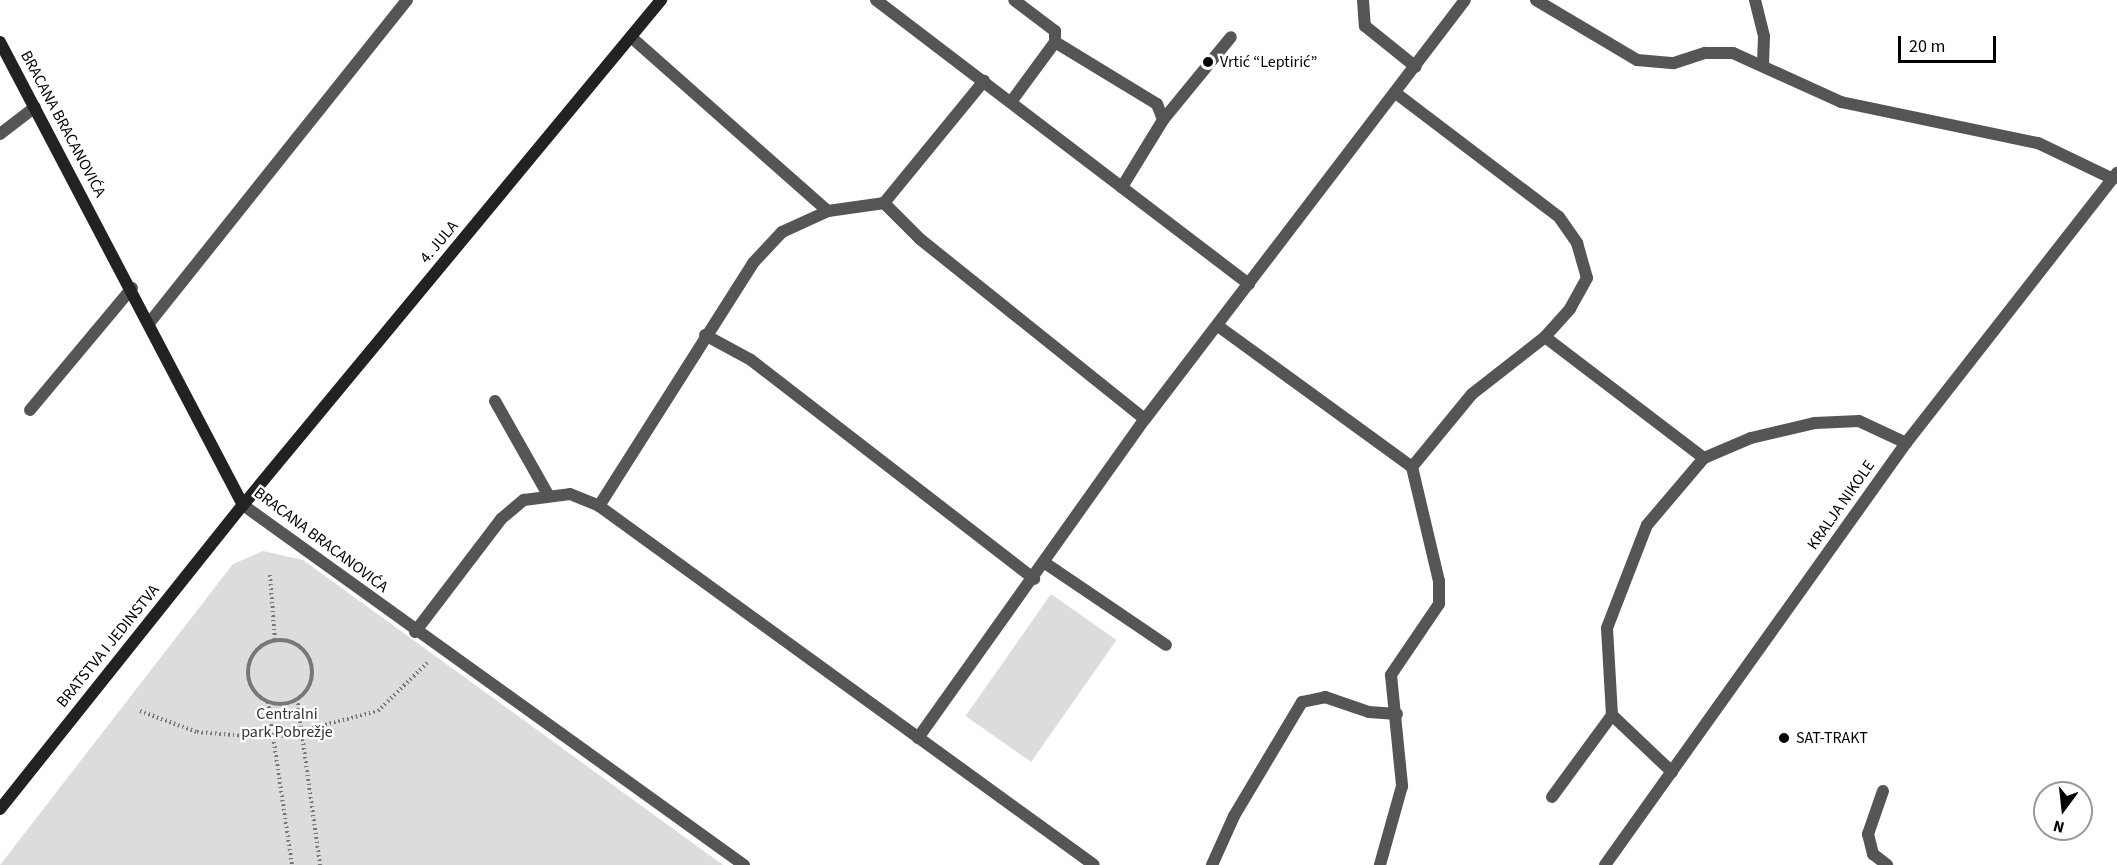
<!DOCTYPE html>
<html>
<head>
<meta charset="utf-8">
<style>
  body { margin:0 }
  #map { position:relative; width:2117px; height:865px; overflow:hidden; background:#fff; font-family:"Source Sans 3",sans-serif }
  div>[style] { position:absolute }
  .green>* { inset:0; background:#dcdcdc; transform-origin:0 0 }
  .path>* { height:4px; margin-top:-2px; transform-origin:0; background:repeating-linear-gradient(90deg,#777 0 1.5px,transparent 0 4.5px) }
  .path>.ring { margin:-2px; padding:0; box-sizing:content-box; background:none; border:4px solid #777; border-radius:50% }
  .service>* { height:12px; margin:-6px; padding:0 6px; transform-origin:6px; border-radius:6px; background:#555 }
  .minor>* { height:12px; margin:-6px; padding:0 6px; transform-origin:6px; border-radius:6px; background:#555 }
  .secondary>* { height:12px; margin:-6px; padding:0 6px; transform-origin:6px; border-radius:6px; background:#222 }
  .dots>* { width:16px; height:16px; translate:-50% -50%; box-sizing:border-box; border:3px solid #fff; border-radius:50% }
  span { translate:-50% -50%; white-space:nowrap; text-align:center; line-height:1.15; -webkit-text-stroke:4.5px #fff; paint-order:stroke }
  .poi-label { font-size:16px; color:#000 }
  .left { translate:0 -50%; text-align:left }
  .street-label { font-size:16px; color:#000 }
  .park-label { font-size:16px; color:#333 }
  .north { position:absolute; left:2033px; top:781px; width:60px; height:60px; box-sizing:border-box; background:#fff; border:2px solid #999; border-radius:50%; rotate:195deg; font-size:16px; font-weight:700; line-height:24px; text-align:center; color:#000 }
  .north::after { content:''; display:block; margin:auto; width:21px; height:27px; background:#000; clip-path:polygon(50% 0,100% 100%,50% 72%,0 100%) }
  .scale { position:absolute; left:1898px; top:36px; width:98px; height:27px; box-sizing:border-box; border:3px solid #000; border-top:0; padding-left:8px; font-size:18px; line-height:21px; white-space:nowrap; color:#000; -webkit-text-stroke:4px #fff; paint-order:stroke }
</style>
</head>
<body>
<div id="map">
  <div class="green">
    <i style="clip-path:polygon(263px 551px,303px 560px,723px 865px,0 865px,233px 564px)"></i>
    <i style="left:1051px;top:594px;width:80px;height:149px;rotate:35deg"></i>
  </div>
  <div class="path">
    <i style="left:270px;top:575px;width:65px;rotate:85.6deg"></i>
    <i class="ring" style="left:248px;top:640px;width:60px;height:60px"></i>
    <i style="left:297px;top:699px;width:168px;rotate:82.1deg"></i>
    <i style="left:268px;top:702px;width:165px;rotate:81.6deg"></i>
    <i style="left:140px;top:711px;width:61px;rotate:20.2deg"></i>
    <i style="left:197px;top:732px;width:76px;rotate:4.5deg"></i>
    <i style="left:273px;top:738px;width:108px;rotate:-14.4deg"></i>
    <i style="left:378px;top:711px;width:69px;rotate:-44.4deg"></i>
  </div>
  <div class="service">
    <i style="left:1363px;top:0;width:26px;rotate:86deg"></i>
    <i style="left:1365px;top:26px;width:65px;rotate:38.8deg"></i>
    <i style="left:150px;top:322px;width:412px;rotate:-51.4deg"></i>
    <i style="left:30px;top:410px;width:159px;rotate:-50.1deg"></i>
    <i style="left:1045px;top:563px;width:146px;rotate:34.1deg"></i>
    <i style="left:1883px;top:791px;width:46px;rotate:109.2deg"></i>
    <i style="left:1868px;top:834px;width:21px;rotate:76deg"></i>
    <i style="left:1873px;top:854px;width:18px;rotate:38deg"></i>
  </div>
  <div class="minor">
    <i style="left:876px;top:0;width:469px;rotate:37.3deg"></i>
    <i style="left:1536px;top:0;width:117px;rotate:30.7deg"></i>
    <i style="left:1637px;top:60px;width:37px;rotate:5deg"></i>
    <i style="left:1674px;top:63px;width:33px;rotate:-18deg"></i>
    <i style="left:1705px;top:53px;width:28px"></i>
    <i style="left:1733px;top:53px;width:119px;rotate:24.4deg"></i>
    <i style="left:1841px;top:102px;width:201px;rotate:11.8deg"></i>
    <i style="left:2038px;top:143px;width:83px;rotate:25.6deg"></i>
    <i style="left:1755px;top:0;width:37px;rotate:76deg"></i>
    <i style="left:1764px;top:36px;width:28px;rotate:92deg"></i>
    <i style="left:631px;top:37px;width:263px;rotate:41.5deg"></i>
    <i style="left:1055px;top:42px;width:119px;rotate:31.3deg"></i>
    <i style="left:1157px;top:104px;width:17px;rotate:69deg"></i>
    <i style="left:1163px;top:120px;width:79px;rotate:121.5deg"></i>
    <i style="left:1397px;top:94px;width:203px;rotate:37.2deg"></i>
    <i style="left:1559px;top:217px;width:32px;rotate:55deg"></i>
    <i style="left:1577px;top:243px;width:36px;rotate:74deg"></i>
    <i style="left:1587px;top:278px;width:35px;rotate:119deg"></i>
    <i style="left:1570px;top:309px;width:38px;rotate:132deg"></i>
    <i style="left:1011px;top:102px;width:74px;rotate:-53.7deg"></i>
    <i style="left:1055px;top:42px;width:11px;rotate:-90deg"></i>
    <i style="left:1055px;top:31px;width:51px;rotate:-142.9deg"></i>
    <i style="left:1163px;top:120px;width:107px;rotate:-50.7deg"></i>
    <i style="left:0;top:134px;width:44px;rotate:-37.6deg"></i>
    <i style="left:884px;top:203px;width:51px;rotate:45deg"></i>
    <i style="left:920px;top:239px;width:288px;rotate:38.7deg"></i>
    <i style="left:1218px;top:326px;width:240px;rotate:36deg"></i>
    <i style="left:1412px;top:467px;width:117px;rotate:76.7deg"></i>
    <i style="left:1439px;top:581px;width:23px;rotate:90deg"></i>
    <i style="left:1439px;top:604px;width:86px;rotate:124.1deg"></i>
    <i style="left:1391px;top:675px;width:112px;rotate:84.3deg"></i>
    <i style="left:1402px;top:786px;width:82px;rotate:105.6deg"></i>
    <i style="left:705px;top:335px;width:52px;rotate:28.5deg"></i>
    <i style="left:751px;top:360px;width:358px;rotate:37.7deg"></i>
    <i style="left:495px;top:401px;width:106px;rotate:60.5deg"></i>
    <i style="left:1412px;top:467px;width:94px;rotate:-50.6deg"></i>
    <i style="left:1472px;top:394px;width:93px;rotate:-38deg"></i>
    <i style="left:1545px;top:337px;width:200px;rotate:37.3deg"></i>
    <i style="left:243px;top:505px;width:617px;rotate:35.7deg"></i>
    <i style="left:599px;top:506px;width:288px;rotate:-57.6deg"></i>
    <i style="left:753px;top:263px;width:42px;rotate:-46.9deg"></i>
    <i style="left:782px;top:232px;width:51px;rotate:-24.5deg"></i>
    <i style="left:828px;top:211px;width:57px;rotate:-8.1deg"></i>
    <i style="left:884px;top:203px;width:158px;rotate:-50.7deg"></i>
    <i style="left:415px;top:632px;width:142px;rotate:-52.7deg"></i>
    <i style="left:501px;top:519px;width:30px;rotate:-40deg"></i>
    <i style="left:524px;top:500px;width:46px;rotate:-7.4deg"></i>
    <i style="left:570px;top:494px;width:31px;rotate:22deg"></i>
    <i style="left:599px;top:506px;width:611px;rotate:35.95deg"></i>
    <i style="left:918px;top:738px;width:392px;rotate:-54.6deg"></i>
    <i style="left:1145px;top:419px;width:527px;rotate:-52.63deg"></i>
    <i style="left:1672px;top:772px;width:83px;rotate:-136.5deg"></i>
    <i style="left:1612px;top:715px;width:87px;rotate:-93.3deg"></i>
    <i style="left:1607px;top:628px;width:110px;rotate:-68.8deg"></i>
    <i style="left:1647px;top:525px;width:88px;rotate:-49.6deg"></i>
    <i style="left:1704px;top:458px;width:51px;rotate:-23.1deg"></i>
    <i style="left:1751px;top:438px;width:66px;rotate:-13.2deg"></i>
    <i style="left:1815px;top:423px;width:44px;rotate:-2.6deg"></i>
    <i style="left:1859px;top:421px;width:52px;rotate:25.1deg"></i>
    <i style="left:1552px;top:797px;width:102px;rotate:-53.8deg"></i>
    <i style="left:1212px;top:865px;width:54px;rotate:-65.8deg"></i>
    <i style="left:1234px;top:816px;width:133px;rotate:-59.2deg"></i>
    <i style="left:1302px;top:702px;width:24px;rotate:-12deg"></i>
    <i style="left:1325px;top:697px;width:46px;rotate:18.8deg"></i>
    <i style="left:1369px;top:712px;width:28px;rotate:4deg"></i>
    <i style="left:1605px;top:865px;width:518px;rotate:-54.5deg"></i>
    <i style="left:1906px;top:443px;width:343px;rotate:-52deg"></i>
  </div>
  <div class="secondary">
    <i style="left:0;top:42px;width:523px;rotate:62.31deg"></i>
    <i style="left:0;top:809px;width:389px;rotate:-51.4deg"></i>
    <i style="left:243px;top:505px;width:656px;rotate:-50.38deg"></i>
  </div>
  <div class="dots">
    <i style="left:1208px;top:62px;background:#000"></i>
    <i style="left:1784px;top:738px;background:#000"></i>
  </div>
  <div class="poi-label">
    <span class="left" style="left:1220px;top:62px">Vrtić “Leptirić”</span>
    <span class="left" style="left:1796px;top:738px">SAT-TRAKT</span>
  </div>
  <div class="street-label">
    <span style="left:63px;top:124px;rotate:62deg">BRACANA BRACANOVIĆA</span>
    <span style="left:439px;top:242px;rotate:-50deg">4. JULA</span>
    <span style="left:1841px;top:505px;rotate:-55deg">KRALJA NIKOLE</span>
    <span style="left:321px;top:540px;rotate:37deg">BRACANA BRACANOVIĆA</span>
    <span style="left:108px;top:646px;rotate:-51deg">BRATSTVA I JEDINSTVA</span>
  </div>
  <div class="park-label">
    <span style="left:287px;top:723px">Centralni<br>park Pobrežje</span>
  </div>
  <div class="north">N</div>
  <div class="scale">20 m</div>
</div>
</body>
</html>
